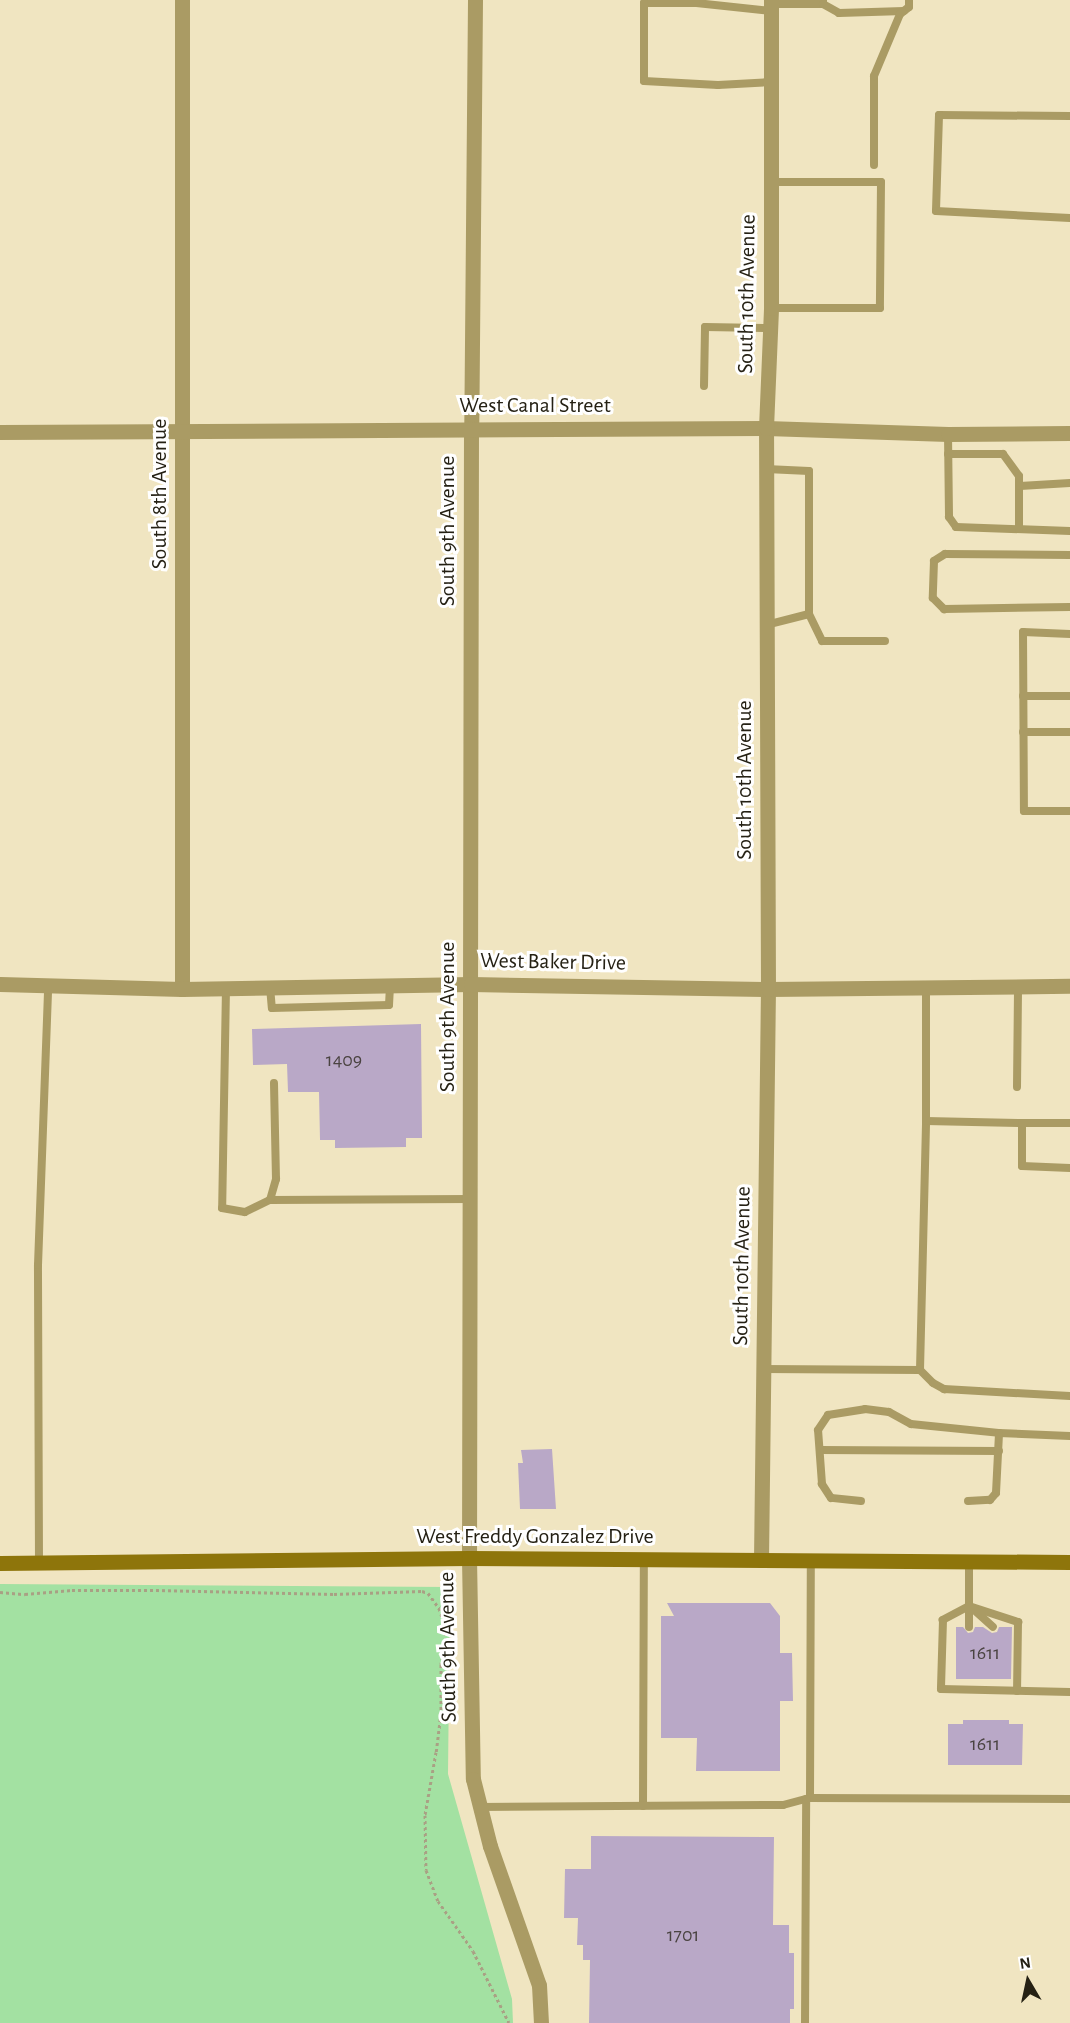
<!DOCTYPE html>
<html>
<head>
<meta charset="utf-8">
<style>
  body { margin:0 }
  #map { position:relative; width:1070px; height:2023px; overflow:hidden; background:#f0e5c1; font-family:"Alegreya Sans",sans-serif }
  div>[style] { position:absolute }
  .green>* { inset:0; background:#a3e1a2 }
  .building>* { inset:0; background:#b9a8c7 }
  .path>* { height:3px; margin-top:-1.5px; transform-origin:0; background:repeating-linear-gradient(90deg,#a9a084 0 3px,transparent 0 6px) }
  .service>* { height:8px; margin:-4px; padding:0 4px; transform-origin:4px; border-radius:4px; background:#aa9b64 }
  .minor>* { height:15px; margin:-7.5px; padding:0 7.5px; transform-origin:7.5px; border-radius:7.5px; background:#aa9b64 }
  .secondary>* { height:15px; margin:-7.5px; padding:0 7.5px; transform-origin:7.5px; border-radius:7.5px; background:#8e750b }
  span { translate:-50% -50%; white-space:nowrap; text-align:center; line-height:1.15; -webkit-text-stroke:6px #fff; paint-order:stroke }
  .number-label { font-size:20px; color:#4a4341 }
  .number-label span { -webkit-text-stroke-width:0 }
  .street-label { font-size:22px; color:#252114 }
  .north { position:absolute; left:998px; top:1951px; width:60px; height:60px; -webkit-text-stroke:4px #fff; paint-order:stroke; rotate:351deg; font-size:16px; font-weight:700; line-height:24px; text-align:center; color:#252114 }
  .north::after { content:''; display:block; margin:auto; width:21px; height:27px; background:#252114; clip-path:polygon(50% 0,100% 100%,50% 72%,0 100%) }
</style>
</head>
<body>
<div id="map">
  <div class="green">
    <i style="clip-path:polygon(0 1584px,450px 1587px,448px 1774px,512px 1999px,513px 2023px,0 2023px)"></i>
  </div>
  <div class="building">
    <i style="clip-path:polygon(421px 1024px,422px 1138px,406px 1138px,406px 1147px,335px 1148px,335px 1140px,320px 1140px,319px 1092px,288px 1092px,287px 1064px,253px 1065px,252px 1029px)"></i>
    <i style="clip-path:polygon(552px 1449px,556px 1509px,520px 1509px,518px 1463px,523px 1463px,521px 1450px)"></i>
    <i style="clip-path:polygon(667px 1603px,770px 1603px,780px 1616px,780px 1653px,792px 1653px,793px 1701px,780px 1701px,780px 1771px,696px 1771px,697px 1738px,661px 1738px,661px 1616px,674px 1616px)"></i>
    <i style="clip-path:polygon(956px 1627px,963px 1627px,968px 1633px,973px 1632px,975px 1627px,983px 1627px,992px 1633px,997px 1632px,999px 1627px,1012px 1627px,1011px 1679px,956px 1679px)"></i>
    <i style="clip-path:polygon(963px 1720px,1009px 1720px,1009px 1724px,1023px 1724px,1022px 1765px,948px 1765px,948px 1724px,963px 1724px)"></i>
    <i style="clip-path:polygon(591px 1836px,774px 1837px,773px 1925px,789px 1925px,789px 1953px,794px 1953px,794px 2009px,790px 2009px,790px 2023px,589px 2023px,590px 1960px,583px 1960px,583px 1945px,577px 1945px,578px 1918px,564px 1918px,565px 1869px,591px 1869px)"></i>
  </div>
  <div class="path">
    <i style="left:0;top:1592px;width:25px;rotate:5deg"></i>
    <i style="left:25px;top:1594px;width:47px;rotate:-4.9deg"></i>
    <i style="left:72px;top:1590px;width:84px"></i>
    <i style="left:156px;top:1590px;width:178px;rotate:1.3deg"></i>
    <i style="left:334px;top:1594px;width:88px;rotate:-2deg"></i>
    <i style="left:422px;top:1591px;width:6px;rotate:18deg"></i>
    <i style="left:428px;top:1593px;width:19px;rotate:54deg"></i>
    <i style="left:439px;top:1608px;width:19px;rotate:72deg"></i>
    <i style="left:445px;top:1626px;width:19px;rotate:87deg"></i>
    <i style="left:446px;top:1645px;width:20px;rotate:105deg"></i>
    <i style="left:441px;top:1664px;width:49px;rotate:90deg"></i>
    <i style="left:441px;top:1713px;width:39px;rotate:97deg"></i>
    <i style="left:436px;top:1752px;width:64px;rotate:99.9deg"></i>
    <i style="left:425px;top:1815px;width:55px;rotate:89deg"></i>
    <i style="left:426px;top:1870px;width:33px;rotate:69deg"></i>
    <i style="left:438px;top:1901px;width:61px;rotate:55deg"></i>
    <i style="left:473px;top:1951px;width:80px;rotate:63.4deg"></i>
  </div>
  <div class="service">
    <i style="left:771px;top:4px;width:52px"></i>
    <i style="left:823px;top:4px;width:4px;rotate:-90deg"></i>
    <i style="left:823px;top:4px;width:18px;rotate:29deg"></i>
    <i style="left:839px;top:13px;width:65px;rotate:-1.8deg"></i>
    <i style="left:771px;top:11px;width:75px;rotate:-173.9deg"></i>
    <i style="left:696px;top:3px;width:52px;rotate:180deg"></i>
    <i style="left:644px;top:3px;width:78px;rotate:90deg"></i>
    <i style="left:644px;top:81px;width:74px;rotate:3.1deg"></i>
    <i style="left:718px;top:85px;width:53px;rotate:-3.2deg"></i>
    <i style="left:1070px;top:116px;width:131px;rotate:-179.6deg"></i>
    <i style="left:939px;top:115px;width:96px;rotate:91.8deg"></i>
    <i style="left:936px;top:211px;width:134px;rotate:3deg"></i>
    <i style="left:874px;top:165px;width:89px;rotate:-90deg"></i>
    <i style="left:874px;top:76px;width:67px;rotate:-67.2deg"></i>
    <i style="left:900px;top:14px;width:11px;rotate:-38deg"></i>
    <i style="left:909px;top:7px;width:7px;rotate:-90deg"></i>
    <i style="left:771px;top:182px;width:110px"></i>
    <i style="left:881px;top:182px;width:126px;rotate:90.5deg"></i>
    <i style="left:880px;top:308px;width:109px;rotate:180deg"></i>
    <i style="left:704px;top:386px;width:59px;rotate:-89deg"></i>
    <i style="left:705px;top:327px;width:65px;rotate:0.9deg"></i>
    <i style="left:948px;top:434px;width:83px;rotate:89.3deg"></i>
    <i style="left:949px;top:517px;width:12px;rotate:55deg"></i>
    <i style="left:956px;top:527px;width:114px;rotate:2deg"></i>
    <i style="left:948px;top:454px;width:55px"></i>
    <i style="left:1003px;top:454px;width:27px;rotate:54deg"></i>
    <i style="left:1019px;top:476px;width:53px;rotate:90deg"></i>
    <i style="left:766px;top:469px;width:43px;rotate:2.7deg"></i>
    <i style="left:809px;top:471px;width:143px;rotate:90deg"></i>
    <i style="left:809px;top:614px;width:44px;rotate:165.7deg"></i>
    <i style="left:1020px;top:486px;width:50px;rotate:-3.4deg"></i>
    <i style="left:1070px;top:555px;width:125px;rotate:-179.5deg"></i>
    <i style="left:945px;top:554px;width:13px;rotate:148deg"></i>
    <i style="left:934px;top:561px;width:37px;rotate:92deg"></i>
    <i style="left:933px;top:598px;width:16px;rotate:45deg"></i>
    <i style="left:944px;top:609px;width:126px;rotate:-0.9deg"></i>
    <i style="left:809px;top:614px;width:30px;rotate:64deg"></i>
    <i style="left:822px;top:641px;width:63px"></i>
    <i style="left:1070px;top:634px;width:47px;rotate:-177.6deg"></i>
    <i style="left:1023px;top:632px;width:179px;rotate:89.7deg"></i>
    <i style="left:1024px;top:811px;width:46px"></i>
    <i style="left:1023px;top:696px;width:47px"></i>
    <i style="left:1023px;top:732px;width:47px"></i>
    <i style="left:270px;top:987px;width:21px;rotate:85deg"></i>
    <i style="left:272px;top:1008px;width:117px;rotate:-1.5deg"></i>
    <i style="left:389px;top:1005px;width:20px;rotate:-87deg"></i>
    <i style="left:226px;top:988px;width:220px;rotate:91deg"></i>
    <i style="left:222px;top:1208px;width:23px;rotate:10deg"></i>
    <i style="left:245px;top:1212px;width:28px;rotate:-26deg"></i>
    <i style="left:270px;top:1200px;width:200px;rotate:-0.3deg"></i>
    <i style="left:1017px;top:1087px;width:101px;rotate:-89.4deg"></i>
    <i style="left:926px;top:1121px;width:96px;rotate:1.2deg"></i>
    <i style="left:1022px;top:1123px;width:43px;rotate:90deg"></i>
    <i style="left:1022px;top:1166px;width:48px;rotate:2.4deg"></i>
    <i style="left:1022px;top:1123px;width:48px"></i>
    <i style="left:270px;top:1200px;width:22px;rotate:-74deg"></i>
    <i style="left:276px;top:1179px;width:96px;rotate:-91.2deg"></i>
    <i style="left:763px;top:1369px;width:157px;rotate:0.4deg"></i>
    <i style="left:920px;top:1370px;width:249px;rotate:-88.6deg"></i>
    <i style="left:926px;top:1121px;width:134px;rotate:-90deg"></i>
    <i style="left:920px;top:1370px;width:18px;rotate:45deg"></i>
    <i style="left:933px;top:1383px;width:13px;rotate:29deg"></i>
    <i style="left:944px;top:1389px;width:126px;rotate:3.2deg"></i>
    <i style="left:820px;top:1450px;width:179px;rotate:0.3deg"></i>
    <i style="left:861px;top:1501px;width:30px;rotate:-174deg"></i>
    <i style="left:831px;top:1498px;width:17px;rotate:-123deg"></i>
    <i style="left:822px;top:1484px;width:54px;rotate:-94.2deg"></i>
    <i style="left:818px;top:1430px;width:18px;rotate:-56deg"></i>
    <i style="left:828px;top:1415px;width:37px;rotate:-9deg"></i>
    <i style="left:865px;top:1409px;width:24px;rotate:7deg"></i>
    <i style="left:889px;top:1412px;width:25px;rotate:29deg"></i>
    <i style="left:911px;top:1424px;width:88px;rotate:5.8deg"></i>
    <i style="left:999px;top:1433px;width:71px;rotate:2.4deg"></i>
    <i style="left:968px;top:1501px;width:22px;rotate:-3deg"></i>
    <i style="left:990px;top:1500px;width:9px;rotate:-49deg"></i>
    <i style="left:996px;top:1493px;width:60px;rotate:-87.1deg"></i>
    <i style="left:969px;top:1562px;width:44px;rotate:90deg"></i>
    <i style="left:969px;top:1606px;width:30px;rotate:152deg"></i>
    <i style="left:943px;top:1620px;width:69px;rotate:91.7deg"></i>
    <i style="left:941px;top:1689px;width:129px;rotate:1.3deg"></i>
    <i style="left:39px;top:1563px;width:298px;rotate:-90.2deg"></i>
    <i style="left:38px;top:1265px;width:279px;rotate:-87.9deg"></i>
    <i style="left:969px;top:1606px;width:52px;rotate:18.1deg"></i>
    <i style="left:1018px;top:1622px;width:69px;rotate:90.8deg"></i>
    <i style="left:972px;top:1608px;width:28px;rotate:42deg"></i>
    <i style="left:969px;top:1627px;width:21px;rotate:-90deg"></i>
    <i style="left:810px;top:1798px;width:237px;rotate:-89.8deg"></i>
    <i style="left:643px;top:1806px;width:247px;rotate:-89.8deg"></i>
    <i style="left:480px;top:1807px;width:303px;rotate:-0.4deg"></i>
    <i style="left:783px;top:1805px;width:28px;rotate:-15deg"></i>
    <i style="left:810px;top:1798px;width:260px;rotate:0.2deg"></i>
    <i style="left:805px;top:2023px;width:224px;rotate:-89.7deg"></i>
  </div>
  <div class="minor">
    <i style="left:182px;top:0;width:989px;rotate:90deg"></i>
    <i style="left:475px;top:0;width:428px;rotate:90.5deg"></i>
    <i style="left:471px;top:428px;width:1130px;rotate:90.1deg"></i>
    <i style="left:469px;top:1558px;width:221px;rotate:89deg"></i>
    <i style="left:473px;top:1779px;width:69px;rotate:75.8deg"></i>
    <i style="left:490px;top:1846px;width:147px;rotate:70.6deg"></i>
    <i style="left:539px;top:1985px;width:38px;rotate:87deg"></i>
    <i style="left:0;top:432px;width:766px;rotate:-0.3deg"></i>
    <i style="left:766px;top:428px;width:182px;rotate:1.9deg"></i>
    <i style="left:948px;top:434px;width:122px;rotate:-0.5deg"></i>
    <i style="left:0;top:984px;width:182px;rotate:1.6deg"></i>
    <i style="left:182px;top:989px;width:289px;rotate:-1deg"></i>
    <i style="left:471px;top:984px;width:297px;rotate:1deg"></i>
    <i style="left:768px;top:989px;width:302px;rotate:-0.6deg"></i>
    <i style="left:761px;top:1560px;width:571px;rotate:-89.3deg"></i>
    <i style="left:768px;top:989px;width:561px;rotate:-90.2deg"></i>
    <i style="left:766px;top:428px;width:120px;rotate:-87.6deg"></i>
    <i style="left:771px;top:308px;width:308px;rotate:-90deg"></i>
  </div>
  <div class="secondary">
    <i style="left:0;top:1563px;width:469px;rotate:-0.6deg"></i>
    <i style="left:469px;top:1558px;width:601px;rotate:0.38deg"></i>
  </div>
  <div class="number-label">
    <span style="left:344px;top:1060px">1409</span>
    <span style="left:985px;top:1653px">1611</span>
    <span style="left:985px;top:1744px">1611</span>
    <span style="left:683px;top:1935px">1701</span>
  </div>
  <div class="street-label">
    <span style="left:747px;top:294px;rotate:-89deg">South 10th Avenue</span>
    <span style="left:535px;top:406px">West Canal Street</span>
    <span style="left:160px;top:494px;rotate:-90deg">South 8th Avenue</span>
    <span style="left:448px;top:531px;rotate:-90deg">South 9th Avenue</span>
    <span style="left:745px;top:780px;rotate:-90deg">South 10th Avenue</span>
    <span style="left:553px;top:962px;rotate:1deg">West Baker Drive</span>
    <span style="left:448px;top:1017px;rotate:-90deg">South 9th Avenue</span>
    <span style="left:742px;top:1266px;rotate:-89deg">South 10th Avenue</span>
    <span style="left:535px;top:1537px">West Freddy Gonzalez Drive</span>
    <span style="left:448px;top:1647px;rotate:-91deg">South 9th Avenue</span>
  </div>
  <div class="north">N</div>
</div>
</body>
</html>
